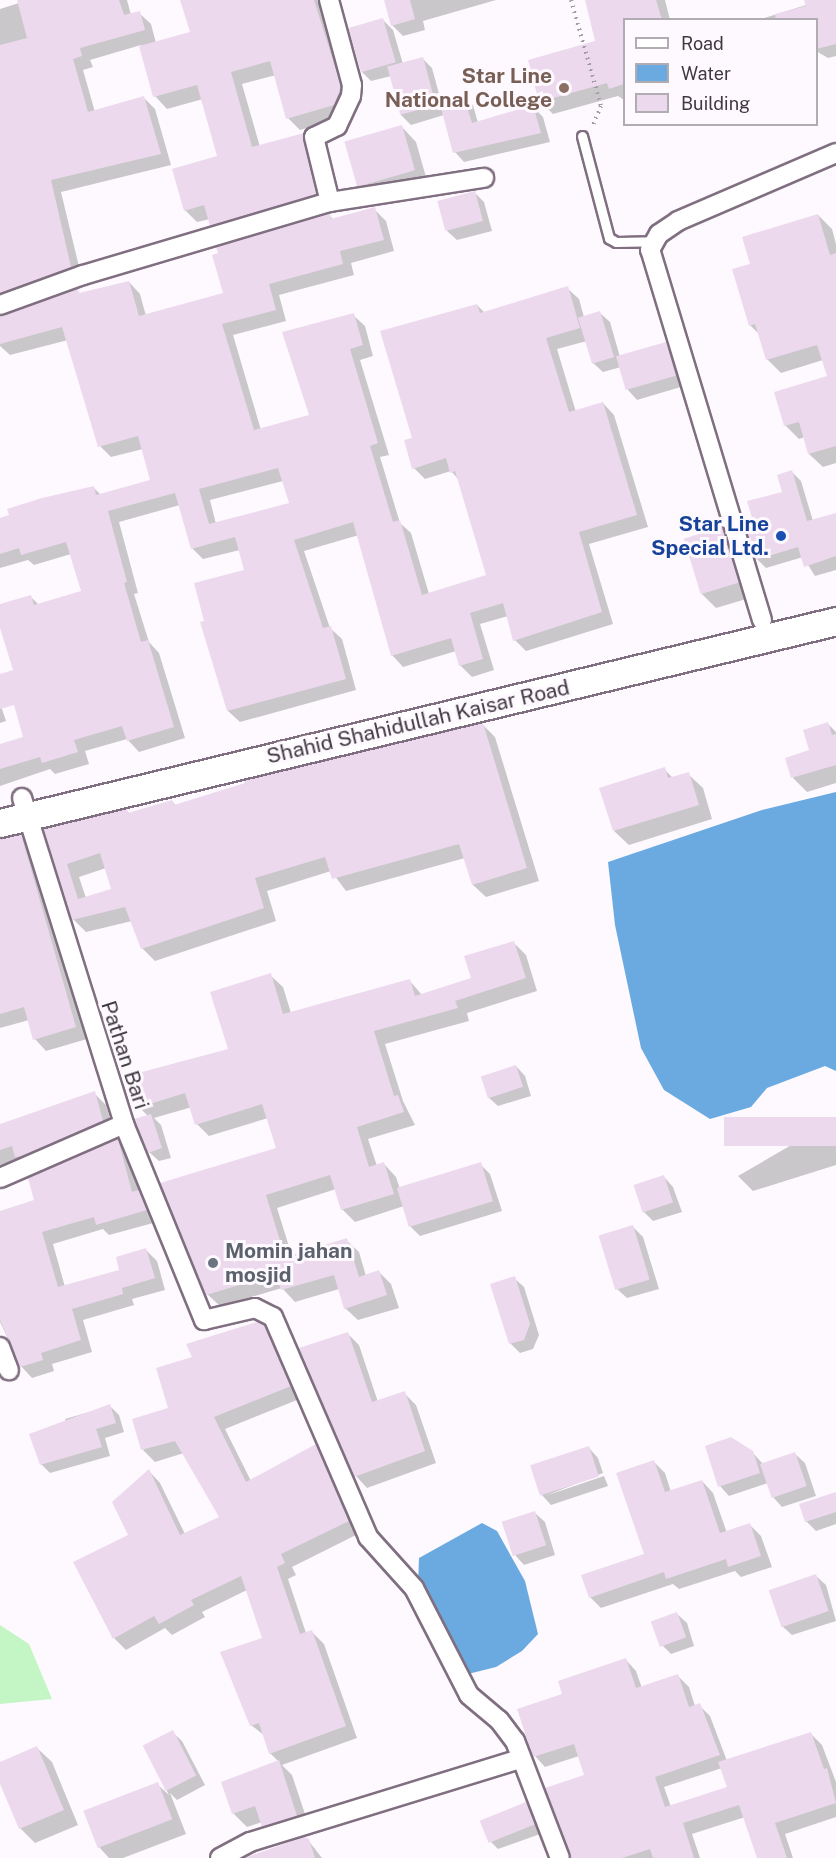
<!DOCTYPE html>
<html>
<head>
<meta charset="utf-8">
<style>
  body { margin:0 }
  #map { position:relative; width:836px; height:1858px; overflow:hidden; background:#fdf9fe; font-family:"Public Sans",sans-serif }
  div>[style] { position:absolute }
  .green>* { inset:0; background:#c4f6c5 }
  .water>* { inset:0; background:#6aaae1 }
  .shadow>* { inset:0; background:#0003 }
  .building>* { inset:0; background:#edd9ee; transform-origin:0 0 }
  .path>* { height:4px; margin-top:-2px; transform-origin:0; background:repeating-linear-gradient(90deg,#a29ca3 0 1.5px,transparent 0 6px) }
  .roads { filter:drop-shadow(2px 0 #806f81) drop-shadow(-2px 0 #806f81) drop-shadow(0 2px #806f81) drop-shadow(0 -2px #806f81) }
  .lane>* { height:9px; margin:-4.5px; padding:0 4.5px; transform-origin:4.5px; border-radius:4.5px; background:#fff }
  .street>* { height:18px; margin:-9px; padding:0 9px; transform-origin:9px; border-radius:9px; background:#fff }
  .secondary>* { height:27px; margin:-13.5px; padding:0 13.5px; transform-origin:13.5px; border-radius:13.5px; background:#fff }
  .dots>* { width:16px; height:16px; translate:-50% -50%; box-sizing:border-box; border:3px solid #fdf9fe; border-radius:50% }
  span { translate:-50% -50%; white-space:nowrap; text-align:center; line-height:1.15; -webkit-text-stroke:6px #fdf9fe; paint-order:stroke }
  .education-label { font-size:21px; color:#785e54; font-weight:700 }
  .right { translate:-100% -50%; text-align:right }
  .transit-label { font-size:21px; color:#164399; font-weight:700 }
  .street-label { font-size:21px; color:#403841 }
  .worship-label { font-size:21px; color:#5b616d; font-weight:700 }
  .left { translate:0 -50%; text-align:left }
  .legend { position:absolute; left:623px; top:18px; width:195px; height:108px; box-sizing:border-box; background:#fdf9fe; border:2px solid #b1acb2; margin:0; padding:8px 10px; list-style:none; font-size:18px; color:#403841 }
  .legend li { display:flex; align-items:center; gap:12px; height:30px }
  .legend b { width:30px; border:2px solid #b1acb2 }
</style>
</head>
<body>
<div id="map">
  <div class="green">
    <i style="clip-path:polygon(0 1625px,29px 1644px,52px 1699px,0 1704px)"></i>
  </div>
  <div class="water">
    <i style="clip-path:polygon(836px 792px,836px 1071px,825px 1066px,767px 1088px,751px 1107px,710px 1119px,664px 1090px,641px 1048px,615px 925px,608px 862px,762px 810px)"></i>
    <i style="clip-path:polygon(482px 1523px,497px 1531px,525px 1581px,538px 1634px,522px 1651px,496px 1667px,464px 1675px,418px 1586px,419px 1558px)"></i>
  </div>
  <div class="shadow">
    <i style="clip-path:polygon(18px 0,127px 0,131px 15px,139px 13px,151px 24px,156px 43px,191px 33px,182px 0,322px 0,352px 99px,346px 117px,300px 130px,288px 118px,276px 75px,242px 84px,260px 147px,303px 135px,316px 147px,328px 207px,224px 237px,210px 219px,197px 222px,185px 210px,219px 157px,203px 99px,167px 109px,155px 96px,141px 45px,90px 60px,93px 67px,83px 70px,95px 112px,144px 98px,155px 109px,171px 165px,61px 192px,82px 279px,7px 306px,0 315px,0 9px,19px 3px)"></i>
    <i style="clip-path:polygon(385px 0,496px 0,423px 21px,425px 30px,403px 36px,392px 25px)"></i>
    <i style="clip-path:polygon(586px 0,665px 0,670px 20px,624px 20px,624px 100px,618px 96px,553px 114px,541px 102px,529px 61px,597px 42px)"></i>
    <i style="clip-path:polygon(822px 0,836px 0,836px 56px,828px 58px,816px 51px,816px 20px,758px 20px)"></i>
    <i style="clip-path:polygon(383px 20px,393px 30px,403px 64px,423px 59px,432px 68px,441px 101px,463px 96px,473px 105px,478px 123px,533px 107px,543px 117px,550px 142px,464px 162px,455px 152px,444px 115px,411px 125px,401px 115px,391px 76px,371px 81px,362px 72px,350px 29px)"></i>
    <i style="clip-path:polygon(402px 127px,416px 142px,428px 184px,373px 200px,358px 185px)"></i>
    <i style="clip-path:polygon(474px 192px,484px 202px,492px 231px,457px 240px,447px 231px)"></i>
    <i style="clip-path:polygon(evenodd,374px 209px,386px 221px,394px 251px,351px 263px,354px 275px,279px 295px,286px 321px,233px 335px,261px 430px,311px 416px,353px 315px,365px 326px,373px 356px,360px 360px,389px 455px,380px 457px,400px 523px,411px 533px,429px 594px,488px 576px,459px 480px,451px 471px,425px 479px,414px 468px,413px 439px,477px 305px,485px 313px,567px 288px,579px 299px,584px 317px,600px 313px,610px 322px,620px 357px,665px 344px,675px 354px,684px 386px,637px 400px,628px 390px,621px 367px,603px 372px,593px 363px,587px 341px,557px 349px,576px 412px,603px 403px,614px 415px,648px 527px,589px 544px,613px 624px,526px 651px,515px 640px,508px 616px,480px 624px,494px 670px,472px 677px,460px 665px,456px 651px,403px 667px,392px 655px,359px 535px,304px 551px,330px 628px,342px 639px,356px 690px,240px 722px,228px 711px,202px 623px,246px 571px,240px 550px,203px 559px,192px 548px,180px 505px,119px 522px,138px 593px,134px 594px,149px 642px,159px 653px,185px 738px,139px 752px,127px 739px,85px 751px,89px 764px,55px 774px,50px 769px,0 786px,0 745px,25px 738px,30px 719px,0 622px,0 606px,30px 596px,39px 605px,83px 592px,71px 554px,34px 565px,28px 560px,0 568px,0 520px,94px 488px,101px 495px,152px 481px,143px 449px,111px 457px,100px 446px,68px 340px,10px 355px,0 346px,0 316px,77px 291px,81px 294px,129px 282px,140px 294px,146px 316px,225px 294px,329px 215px,334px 220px,374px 209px,283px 481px,290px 504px,216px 524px,210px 500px,283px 481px)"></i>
    <i style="clip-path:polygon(818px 215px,832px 229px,836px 244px,836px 463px,823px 467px,809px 454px,805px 437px,799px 439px,785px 425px,829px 377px,823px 360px,781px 373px,767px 359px,760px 335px,750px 325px,751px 265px)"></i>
    <i style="clip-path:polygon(792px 472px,801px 481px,813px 521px,836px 514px,836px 570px,815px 576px,803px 557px,766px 568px,757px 559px,754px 519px,783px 493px)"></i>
    <i style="clip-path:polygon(722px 528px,736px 543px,753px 597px,716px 608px,701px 593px)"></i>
    <i style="clip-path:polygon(0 703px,6px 721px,0 723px)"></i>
    <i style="clip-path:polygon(evenodd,482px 724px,495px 737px,539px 881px,486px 897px,473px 885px,465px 858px,346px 891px,331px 871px,267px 891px,276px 921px,155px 961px,142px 948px,132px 921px,86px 932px,73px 919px,45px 830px,126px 810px,130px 814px,172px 801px,176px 806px,482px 724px,106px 868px,113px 890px,86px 898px,79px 877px,106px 868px)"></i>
    <i style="clip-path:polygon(828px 724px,836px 732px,836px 783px,807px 792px,793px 778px)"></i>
    <i style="clip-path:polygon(664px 769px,673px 778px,688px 774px,703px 788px,712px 819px,629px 845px,614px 831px)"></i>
    <i style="clip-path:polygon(21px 836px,33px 847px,87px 1039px,46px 1051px,35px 1039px,29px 1020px,0 1028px,0 841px)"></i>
    <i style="clip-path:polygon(514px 943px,526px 955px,537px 991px,467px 1013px,469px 1021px,385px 1044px,403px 1101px,415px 1125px,368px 1139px,377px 1166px,384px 1164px,396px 1177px,400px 1189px,480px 1164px,490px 1174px,502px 1211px,420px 1236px,410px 1226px,404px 1206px,355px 1222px,342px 1209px,336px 1189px,277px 1208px,292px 1256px,346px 1240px,359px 1252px,366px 1276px,379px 1272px,391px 1284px,399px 1308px,358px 1320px,345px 1308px,339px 1289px,295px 1302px,282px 1288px,220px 1306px,207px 1294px,278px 1149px,268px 1118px,209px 1136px,197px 1124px,192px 1107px,154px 1118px,161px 1125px,171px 1158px,159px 1161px,149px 1152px,148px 1116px,139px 1107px,230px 1050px,270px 975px,283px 987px,291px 1013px,409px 980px,422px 995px,473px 979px)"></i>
    <i style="clip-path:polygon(516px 1066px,525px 1076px,531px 1096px,498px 1106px,488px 1097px,482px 1077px)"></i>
    <i style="clip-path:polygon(94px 1093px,106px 1105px,114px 1132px,28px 1168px,19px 1159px,0 1165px,0 1126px)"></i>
    <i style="clip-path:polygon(836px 1119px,836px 1165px,753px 1191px,738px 1176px)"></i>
    <i style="clip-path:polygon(118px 1141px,129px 1152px,140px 1193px,150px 1203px,157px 1222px,109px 1235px,103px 1229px,53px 1244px,65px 1287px,121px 1271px,146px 1250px,157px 1261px,165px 1290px,132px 1299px,134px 1305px,83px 1320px,92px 1352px,52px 1364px,54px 1371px,32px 1378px,21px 1366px,0 1322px,0 1212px,36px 1201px)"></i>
    <i style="clip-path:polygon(664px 1177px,673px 1187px,682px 1212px,653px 1221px,644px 1212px)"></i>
    <i style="clip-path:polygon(633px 1227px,643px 1237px,659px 1289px,627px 1298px,617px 1289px)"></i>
    <i style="clip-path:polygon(514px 1278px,524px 1287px,539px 1335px,533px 1349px,520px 1353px,510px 1343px)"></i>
    <i style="clip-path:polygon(263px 1326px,276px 1339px,302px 1398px,225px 1429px,251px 1481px,315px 1446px,327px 1458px,360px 1533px,292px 1567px,296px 1575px,288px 1579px,306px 1633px,312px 1632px,324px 1644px,357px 1738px,282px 1765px,292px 1775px,310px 1829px,277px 1839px,262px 1822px,247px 1827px,233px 1813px,279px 1762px,270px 1753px,265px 1736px,251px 1725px,264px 1639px,247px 1590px,202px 1612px,205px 1617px,172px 1635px,165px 1628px,126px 1650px,114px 1638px,75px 1562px,130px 1536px,149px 1471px,160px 1483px,185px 1534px,221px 1517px,184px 1453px,155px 1462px,143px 1450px,170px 1409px,194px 1358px)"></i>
    <i style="clip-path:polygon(347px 1333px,359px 1345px,378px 1402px,404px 1393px,416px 1405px,436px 1463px,367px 1488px,356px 1476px,301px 1349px)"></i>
    <i style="clip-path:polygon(110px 1406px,119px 1415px,124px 1432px,105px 1438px,110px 1456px,50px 1473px,41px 1464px,67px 1424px,65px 1419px)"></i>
    <i style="clip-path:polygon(589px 1448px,598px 1458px,603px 1473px,545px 1496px,604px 1476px,608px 1486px,551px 1505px,542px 1495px)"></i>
    <i style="clip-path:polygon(752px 1452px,763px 1464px,795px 1454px,805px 1463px,816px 1496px,782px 1507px,773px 1497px,768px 1483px,729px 1496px,720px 1486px)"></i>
    <i style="clip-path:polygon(654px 1462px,665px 1473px,671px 1492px,702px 1481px,713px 1493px,727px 1533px,750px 1525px,761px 1536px,772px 1567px,741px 1577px,735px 1571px,679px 1589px,673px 1584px,601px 1608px,590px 1597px,645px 1555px)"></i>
    <i style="clip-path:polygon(836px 1494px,836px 1524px,816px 1531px,806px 1521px)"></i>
    <i style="clip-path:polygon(535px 1513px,545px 1522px,555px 1555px,524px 1565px,515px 1555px)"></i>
    <i style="clip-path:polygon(816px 1576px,826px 1585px,836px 1621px,792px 1635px,782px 1626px)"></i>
    <i style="clip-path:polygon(677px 1614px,687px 1623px,694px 1646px,671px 1654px,661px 1644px)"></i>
    <i style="clip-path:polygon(evenodd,626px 1660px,636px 1671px,642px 1688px,678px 1676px,689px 1687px,695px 1706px,699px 1705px,710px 1716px,727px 1761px,811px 1734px,822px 1745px,836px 1782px,836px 1817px,785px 1834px,793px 1858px,759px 1858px,745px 1817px,692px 1834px,700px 1858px,572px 1858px,586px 1776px,579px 1756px,545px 1767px,535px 1756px,564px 1694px,626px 1660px,722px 1768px,729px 1788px,671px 1807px,664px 1787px,722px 1768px)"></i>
    <i style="clip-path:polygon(172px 1732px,182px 1741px,205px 1785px,177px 1800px,170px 1793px,186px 1834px,123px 1858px,109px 1858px,99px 1847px,157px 1784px,169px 1795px,144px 1746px)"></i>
    <i style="clip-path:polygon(37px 1748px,52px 1762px,78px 1825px,35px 1843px,20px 1828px,0 1780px,0 1763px)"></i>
    <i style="clip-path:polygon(526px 1804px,536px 1813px,543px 1833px,498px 1849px,488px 1839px)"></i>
    <i style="clip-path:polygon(308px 1840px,322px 1858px,248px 1858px)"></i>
  </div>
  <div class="building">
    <i style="clip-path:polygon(17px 0,119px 0,124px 15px,140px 11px,145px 30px,80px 48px,82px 56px,73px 59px,88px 112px,144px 96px,161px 154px,51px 180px,71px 267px,0 293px,0 45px,27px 38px)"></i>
    <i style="clip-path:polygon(180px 0,314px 0,341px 86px,334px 105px,286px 119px,270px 61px,231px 72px,252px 147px,304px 133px,317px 194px,210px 226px,204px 205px,184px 211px,172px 169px,217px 156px,197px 85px,153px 97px,139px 46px,190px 32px)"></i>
    <i style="clip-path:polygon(384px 0,410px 0,415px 19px,391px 26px)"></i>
    <i style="clip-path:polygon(585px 0,656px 0,662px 20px,624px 20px,624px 84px,609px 89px,607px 83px,539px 102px,528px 60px,595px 41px)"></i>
    <i style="clip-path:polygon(804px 0,836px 0,836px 44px,816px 49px,816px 20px,776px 20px,775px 14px,806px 6px)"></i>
    <i style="left:383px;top:18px;width:46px;height:36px;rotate:74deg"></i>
    <i style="left:423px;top:57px;width:50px;height:37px;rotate:75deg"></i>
    <i style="clip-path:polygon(463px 94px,472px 123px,533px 105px,541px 133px,453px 153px,439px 101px)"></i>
    <i style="left:402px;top:125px;width:47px;height:60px;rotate:74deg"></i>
    <i style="left:475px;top:191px;width:31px;height:39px;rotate:75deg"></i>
    <i style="clip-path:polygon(evenodd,375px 207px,384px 240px,340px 251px,343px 264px,269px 284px,276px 310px,222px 324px,254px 430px,309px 415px,282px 332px,354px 313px,363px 345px,350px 349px,378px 443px,370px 446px,393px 522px,400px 520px,422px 595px,486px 575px,455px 471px,450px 473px,446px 458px,412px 469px,404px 440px,412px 438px,380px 331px,477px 304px,480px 313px,568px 286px,580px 328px,546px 338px,569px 412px,603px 402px,637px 515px,579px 532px,602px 612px,513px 641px,503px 603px,470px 613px,483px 659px,459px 666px,451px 638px,391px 656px,353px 522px,294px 540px,323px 628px,331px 626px,346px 679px,227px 711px,200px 622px,204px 621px,194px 583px,244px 570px,235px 537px,191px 549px,175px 493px,108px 511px,127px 582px,124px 583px,141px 642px,148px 640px,174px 727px,127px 741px,122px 726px,74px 740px,78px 752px,42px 763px,40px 757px,0 769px,0 744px,23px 737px,14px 705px,0 709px,0 674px,13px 670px,0 628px,0 604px,31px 595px,34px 605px,81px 591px,66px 542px,21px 555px,19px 548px,0 554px,0 518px,9px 515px,7px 509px,42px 498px,94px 486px,96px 495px,150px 480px,138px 436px,98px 447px,62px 327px,0 344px,0 316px,78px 289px,79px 293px,129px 281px,139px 316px,223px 293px,212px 255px,218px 253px,216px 247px,330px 214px,331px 219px,375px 207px,278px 468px,289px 503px,209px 524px,199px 489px,278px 468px)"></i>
    <i style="clip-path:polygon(818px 214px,830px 255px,836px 253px,836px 446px,808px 454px,799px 422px,784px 426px,774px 392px,827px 376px,817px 345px,766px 360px,755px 324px,749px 326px,732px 269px,750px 264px,742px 237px)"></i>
    <i style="left:600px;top:311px;width:48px;height:23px;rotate:73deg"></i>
    <i style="left:666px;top:342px;width:35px;height:52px;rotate:74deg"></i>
    <i style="clip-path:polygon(792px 470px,807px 521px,836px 513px,836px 556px,804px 567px,798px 547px,755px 560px,744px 520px,752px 518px,747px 501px,782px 492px,777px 475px)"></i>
    <i style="left:722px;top:527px;width:58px;height:40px;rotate:73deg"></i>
    <i style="clip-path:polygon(828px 722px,832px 735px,836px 734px,836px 765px,791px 778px,785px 758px,809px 750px,803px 730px)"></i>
    <i style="clip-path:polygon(evenodd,483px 723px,527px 868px,472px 885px,459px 844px,332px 879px,325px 857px,255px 878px,264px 908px,141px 949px,125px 907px,72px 920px,43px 829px,127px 809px,128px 813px,172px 800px,174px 805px,245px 783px,244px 780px,483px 723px,100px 853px,111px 889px,78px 899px,67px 864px,100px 853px)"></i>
    <i style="clip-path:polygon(665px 767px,668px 778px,689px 772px,699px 805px,613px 831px,599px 788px)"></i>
    <i style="clip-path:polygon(21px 834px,76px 1027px,33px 1040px,24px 1007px,0 1014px,0 838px)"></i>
    <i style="clip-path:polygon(514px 941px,526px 978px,455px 1001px,458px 1008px,374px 1031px,394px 1096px,398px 1095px,404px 1112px,357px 1127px,369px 1167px,384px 1162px,394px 1194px,341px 1210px,330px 1175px,266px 1195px,285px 1257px,347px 1238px,359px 1277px,379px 1270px,387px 1295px,344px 1309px,334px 1275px,281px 1290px,276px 1274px,206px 1295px,160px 1183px,276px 1148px,262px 1104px,195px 1125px,185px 1093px,137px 1108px,127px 1076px,228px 1049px,210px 992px,271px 973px,283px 1014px,410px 979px,415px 996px,471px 978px,464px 956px)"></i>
    <i style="left:516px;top:1065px;width:23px;height:37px;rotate:72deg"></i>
    <i style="clip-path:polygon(95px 1091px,103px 1121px,22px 1156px,15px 1157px,12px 1146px,0 1150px,0 1124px)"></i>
    <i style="clip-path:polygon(151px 1114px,162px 1148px,148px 1153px,134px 1119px)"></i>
    <i style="left:836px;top:1117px;width:29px;height:112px;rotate:90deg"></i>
    <i style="clip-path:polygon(118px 1139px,132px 1192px,139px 1190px,147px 1210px,96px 1225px,94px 1217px,42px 1232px,58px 1287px,119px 1270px,116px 1257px,146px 1248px,155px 1278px,122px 1288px,123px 1294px,72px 1309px,81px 1340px,41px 1353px,43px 1360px,20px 1367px,0 1320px,0 1211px,34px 1200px,28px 1178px)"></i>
    <i style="left:481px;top:1162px;width:41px;height:88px;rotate:73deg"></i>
    <i style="left:664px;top:1175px;width:29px;height:32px;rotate:72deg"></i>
    <i style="left:633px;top:1225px;width:57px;height:36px;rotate:73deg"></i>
    <i style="clip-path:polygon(515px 1276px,530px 1324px,524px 1340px,509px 1344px,490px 1284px)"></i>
    <i style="clip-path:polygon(257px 1322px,264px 1325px,291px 1386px,214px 1417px,246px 1482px,316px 1444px,349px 1521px,281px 1554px,285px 1563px,277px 1567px,300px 1634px,312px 1630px,346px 1726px,269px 1754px,259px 1723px,250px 1726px,220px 1652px,262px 1638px,241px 1576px,191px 1600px,194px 1605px,159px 1624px,154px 1616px,113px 1639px,73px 1562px,128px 1535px,112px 1502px,149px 1469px,180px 1535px,219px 1517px,175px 1441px,141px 1450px,132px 1419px,168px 1408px,156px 1368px,192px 1357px,186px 1344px)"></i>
    <i style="clip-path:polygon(348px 1332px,372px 1402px,405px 1391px,425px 1451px,354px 1477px,299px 1348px)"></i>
    <i style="clip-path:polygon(110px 1404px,116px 1423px,96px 1429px,102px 1447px,40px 1465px,29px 1434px)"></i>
    <i style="clip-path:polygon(731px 1437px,753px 1451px,760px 1473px,718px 1487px,705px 1446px)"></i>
    <i style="left:589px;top:1446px;width:32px;height:62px;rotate:72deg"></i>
    <i style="left:795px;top:1452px;width:36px;height:37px;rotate:71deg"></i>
    <i style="clip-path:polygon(654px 1460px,665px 1492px,702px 1480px,720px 1533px,750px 1523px,761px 1556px,728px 1567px,726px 1559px,666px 1579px,664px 1572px,589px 1598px,581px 1575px,644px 1554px,616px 1473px)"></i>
    <i style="clip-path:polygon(836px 1492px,836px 1512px,805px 1522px,799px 1504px)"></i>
    <i style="left:535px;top:1511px;width:36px;height:35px;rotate:72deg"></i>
    <i style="left:816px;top:1574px;width:39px;height:50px;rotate:71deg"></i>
    <i style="left:677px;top:1612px;width:27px;height:28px;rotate:70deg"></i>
    <i style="clip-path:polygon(626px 1658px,636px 1688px,678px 1674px,689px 1707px,700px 1703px,720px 1755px,655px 1777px,665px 1807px,727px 1787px,718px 1762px,811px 1732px,824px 1769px,827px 1768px,836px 1803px,775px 1823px,787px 1858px,757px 1858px,739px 1805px,683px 1823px,694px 1858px,653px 1858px,650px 1849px,622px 1858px,571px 1858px,545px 1788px,584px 1775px,574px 1744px,533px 1757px,517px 1709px,562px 1694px,558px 1681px)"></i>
    <i style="left:173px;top:1730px;width:51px;height:34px;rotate:63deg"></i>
    <i style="clip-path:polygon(37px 1746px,64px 1810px,19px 1829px,0 1784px,0 1762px)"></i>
    <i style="clip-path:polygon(279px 1760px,297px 1816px,262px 1827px,255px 1806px,232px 1814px,221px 1782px)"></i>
    <i style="left:158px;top:1782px;width:40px;height:80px;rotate:69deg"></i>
    <i style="left:526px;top:1802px;width:24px;height:50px;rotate:68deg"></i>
    <i style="clip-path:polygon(304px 1837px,309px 1839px,315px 1858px,244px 1858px)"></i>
  </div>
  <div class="path">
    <i style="left:571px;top:0;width:110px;rotate:74.2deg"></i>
    <i style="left:601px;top:106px;width:23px;rotate:113deg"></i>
  </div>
  <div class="roads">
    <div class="lane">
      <i style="left:582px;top:136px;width:106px;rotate:75.2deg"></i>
      <i style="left:609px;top:238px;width:8px;rotate:30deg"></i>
      <i style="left:616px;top:242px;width:39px;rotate:-1deg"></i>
    </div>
    <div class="street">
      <i style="left:329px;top:0;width:88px;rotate:74.9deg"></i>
      <i style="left:352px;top:85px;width:11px;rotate:95deg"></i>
      <i style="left:351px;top:96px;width:33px;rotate:115deg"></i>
      <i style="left:337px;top:126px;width:25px;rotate:154deg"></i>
      <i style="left:314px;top:137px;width:67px;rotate:76.2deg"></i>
      <i style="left:0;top:305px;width:88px;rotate:-19.9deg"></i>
      <i style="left:83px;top:275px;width:258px;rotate:-16.5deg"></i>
      <i style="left:330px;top:202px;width:156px;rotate:-8.9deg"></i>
      <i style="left:762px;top:620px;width:387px;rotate:-106.8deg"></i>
      <i style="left:650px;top:250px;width:18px;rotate:-61deg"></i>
      <i style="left:659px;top:234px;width:23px;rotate:-34deg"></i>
      <i style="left:678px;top:221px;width:172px;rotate:-23.3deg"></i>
      <i style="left:22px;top:798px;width:342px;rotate:72.6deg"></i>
      <i style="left:124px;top:1124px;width:212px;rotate:67.8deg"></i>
      <i style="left:204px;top:1320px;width:52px;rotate:-13.2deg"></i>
      <i style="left:255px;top:1308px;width:20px;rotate:27deg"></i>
      <i style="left:273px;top:1317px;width:240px;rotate:66.6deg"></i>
      <i style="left:368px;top:1537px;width:69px;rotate:48deg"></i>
      <i style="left:414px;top:1588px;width:120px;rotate:62.8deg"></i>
      <i style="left:469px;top:1695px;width:39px;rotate:40deg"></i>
      <i style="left:499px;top:1720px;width:26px;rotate:53deg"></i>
      <i style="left:515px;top:1741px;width:125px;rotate:69deg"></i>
      <i style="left:0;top:1178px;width:135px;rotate:-23.5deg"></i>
      <i style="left:0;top:1347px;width:25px;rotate:69deg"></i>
      <i style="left:220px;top:1858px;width:34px;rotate:-28deg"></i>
      <i style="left:250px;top:1842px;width:282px;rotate:-17.1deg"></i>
    </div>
    <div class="secondary">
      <i style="left:0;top:823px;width:860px;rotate:-13.58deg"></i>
    </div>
  </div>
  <div class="dots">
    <i style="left:564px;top:88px;background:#8d6e63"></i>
    <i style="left:781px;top:536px;background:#1a4fb4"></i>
    <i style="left:213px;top:1263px;background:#6b7280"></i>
  </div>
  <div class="education-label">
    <span class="right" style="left:552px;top:88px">Star Line<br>National College</span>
  </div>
  <div class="transit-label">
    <span class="right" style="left:769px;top:536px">Star Line<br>Special Ltd.</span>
  </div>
  <div class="street-label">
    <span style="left:418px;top:722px;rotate:-13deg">Shahid Shahidullah Kaisar Road</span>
    <span style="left:125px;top:1055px;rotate:72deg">Pathan Bari</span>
  </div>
  <div class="worship-label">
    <span class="left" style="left:225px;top:1263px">Momin jahan<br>mosjid</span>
  </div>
  <ul class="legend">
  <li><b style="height:8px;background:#fff"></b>Road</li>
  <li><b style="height:16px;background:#6aaae1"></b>Water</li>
  <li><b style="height:16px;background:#edd9ee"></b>Building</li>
  </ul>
</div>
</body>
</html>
